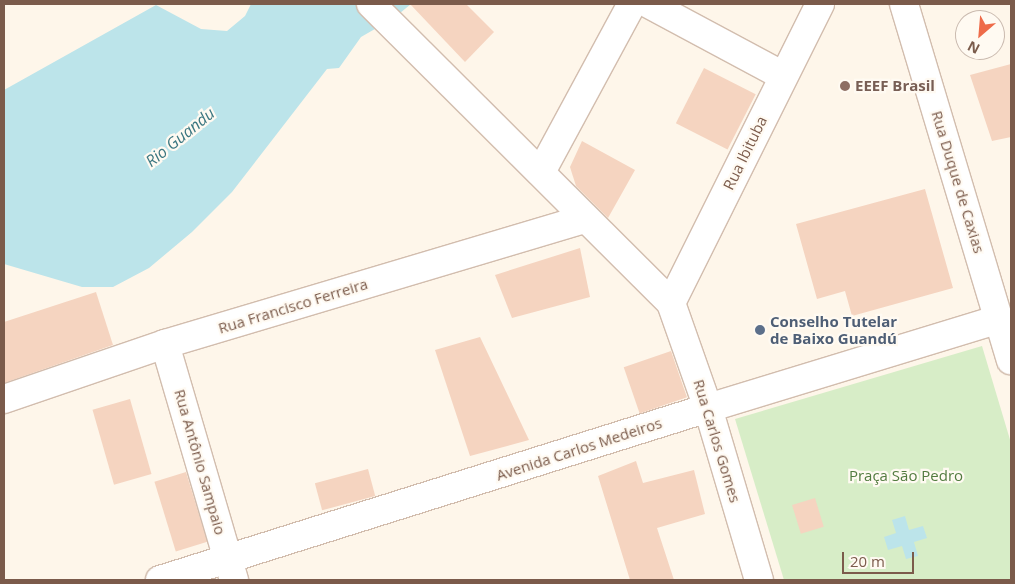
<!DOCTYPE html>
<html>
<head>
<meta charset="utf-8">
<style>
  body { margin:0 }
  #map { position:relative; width:1015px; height:584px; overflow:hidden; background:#fef6ea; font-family:"Open Sans",sans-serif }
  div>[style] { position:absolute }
  .green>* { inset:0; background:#d7edc7 }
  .water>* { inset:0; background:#bce4ea }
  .building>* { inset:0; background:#f5d4c0; transform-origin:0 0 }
  .roads { filter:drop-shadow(1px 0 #d2bdae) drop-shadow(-1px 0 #d2bdae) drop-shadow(0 1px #d2bdae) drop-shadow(0 -1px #d2bdae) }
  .street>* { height:28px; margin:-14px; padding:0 14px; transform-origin:14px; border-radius:14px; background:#fff }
  .secondary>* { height:28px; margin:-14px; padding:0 14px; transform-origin:14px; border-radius:14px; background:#fff }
  .dots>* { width:14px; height:14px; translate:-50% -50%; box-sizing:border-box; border:2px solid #fffaf2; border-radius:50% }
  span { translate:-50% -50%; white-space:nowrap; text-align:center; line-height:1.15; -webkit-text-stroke:4.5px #fffaf2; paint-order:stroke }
  .education-label { font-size:15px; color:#785e54; font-weight:700 }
  .left { translate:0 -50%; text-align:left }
  .street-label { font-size:15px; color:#7b5b4b }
  .service-label { font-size:15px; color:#4e5e75; font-weight:700 }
  .park-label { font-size:15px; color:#527b3f }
  .water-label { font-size:16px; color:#3c7781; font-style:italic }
  .frame { position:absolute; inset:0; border:5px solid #7b5b4b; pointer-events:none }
  .north { position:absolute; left:955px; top:10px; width:50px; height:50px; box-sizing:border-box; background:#fffaf2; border:1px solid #cabaaf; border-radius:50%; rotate:207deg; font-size:14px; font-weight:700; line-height:20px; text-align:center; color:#7b5b4b }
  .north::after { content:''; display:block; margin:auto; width:18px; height:22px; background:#ee6b49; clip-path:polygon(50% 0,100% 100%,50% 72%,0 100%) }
  .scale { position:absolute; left:842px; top:552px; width:72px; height:22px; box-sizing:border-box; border:2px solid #7b5b4b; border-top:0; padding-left:6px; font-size:15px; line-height:18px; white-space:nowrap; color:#7b5b4b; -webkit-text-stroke:4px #fffaf2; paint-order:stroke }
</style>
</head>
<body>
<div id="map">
  <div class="green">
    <i style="clip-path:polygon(982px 346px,1011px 443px,1011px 580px,784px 580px,735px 419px)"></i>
  </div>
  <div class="water">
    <i style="clip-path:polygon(251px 4px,411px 4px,394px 18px,361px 37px,339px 68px,327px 69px,232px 192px,192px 232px,149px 268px,113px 287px,82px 287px,4px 264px,4px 90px,156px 5px,201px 29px,227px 31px,245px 16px)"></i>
    <i style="clip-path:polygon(905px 516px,909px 530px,923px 526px,927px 538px,914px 542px,918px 556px,906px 559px,902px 546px,888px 550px,884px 537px,896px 533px,892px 520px)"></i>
  </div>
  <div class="building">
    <i style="clip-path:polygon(410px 4px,466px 4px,494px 32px,465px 62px)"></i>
    <i style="clip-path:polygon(1011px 64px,1011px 137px,992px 141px,970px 75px)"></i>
    <i style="left:704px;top:68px;width:58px;height:62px;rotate:27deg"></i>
    <i style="clip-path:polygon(582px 141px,635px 170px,608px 218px,576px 186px,570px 167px)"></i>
    <i style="clip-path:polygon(925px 189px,953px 288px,852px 316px,845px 291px,817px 299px,796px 224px)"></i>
    <i style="clip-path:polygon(580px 248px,590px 297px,512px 318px,495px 275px)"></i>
    <i style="clip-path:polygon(96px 292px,113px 345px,4px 383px,4px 322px)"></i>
    <i style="clip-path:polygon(480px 337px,529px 440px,470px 456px,435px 350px)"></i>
    <i style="left:671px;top:351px;width:49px;height:50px;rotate:71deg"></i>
    <i style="left:130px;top:399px;width:78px;height:39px;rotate:74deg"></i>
    <i style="clip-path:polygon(636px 461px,643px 483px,694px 470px,705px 514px,657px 528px,674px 580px,630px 580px,598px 476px)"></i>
    <i style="left:368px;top:469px;width:28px;height:55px;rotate:75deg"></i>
    <i style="left:186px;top:472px;width:73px;height:33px;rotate:73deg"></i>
    <i style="left:815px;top:498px;width:30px;height:24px;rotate:73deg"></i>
  </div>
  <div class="roads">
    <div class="street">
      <i style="left:649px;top:4px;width:152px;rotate:28.2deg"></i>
      <i style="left:541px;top:172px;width:191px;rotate:-61.6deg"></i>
      <i style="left:165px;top:344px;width:246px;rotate:73.7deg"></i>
      <i style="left:4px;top:399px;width:170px;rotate:-18.9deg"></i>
      <i style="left:165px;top:344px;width:438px;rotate:-16.6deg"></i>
      <i style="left:160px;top:580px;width:574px;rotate:-17.43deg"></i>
    </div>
    <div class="secondary">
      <i style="left:371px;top:4px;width:424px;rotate:44.9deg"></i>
      <i style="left:671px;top:303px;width:111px;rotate:70.6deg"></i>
      <i style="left:708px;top:408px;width:179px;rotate:73.5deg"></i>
      <i style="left:904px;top:4px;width:372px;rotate:73.3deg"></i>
      <i style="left:671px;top:303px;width:334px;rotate:-63.5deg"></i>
      <i style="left:708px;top:408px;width:304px;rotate:-17deg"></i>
    </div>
  </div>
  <div class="dots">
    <i style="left:845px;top:86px;background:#8d6e63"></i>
    <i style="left:760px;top:330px;background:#5c6f8a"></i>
  </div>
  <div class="education-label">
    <span class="left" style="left:855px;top:86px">EEEF Brasil</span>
  </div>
  <div class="street-label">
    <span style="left:745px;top:153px;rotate:-64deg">Rua Ibituba</span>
    <span style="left:958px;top:182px;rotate:73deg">Rua Duque de Caxias</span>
    <span style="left:293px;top:306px;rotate:-17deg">Rua Francisco Ferreira</span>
    <span style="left:717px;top:441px;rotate:73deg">Rua Carlos Gomes</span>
    <span style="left:579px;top:449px;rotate:-18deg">Avenida Carlos Medeiros</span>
    <span style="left:200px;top:462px;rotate:74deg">Rua Antônio Sampaio</span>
  </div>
  <div class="service-label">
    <span class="left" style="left:770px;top:330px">Conselho Tutelar<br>de Baixo Guandú</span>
  </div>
  <div class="park-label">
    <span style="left:906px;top:476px">Praça São Pedro</span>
  </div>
  <div class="water-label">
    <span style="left:180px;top:137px;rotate:-39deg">Rio Guandu</span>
  </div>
  <div class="frame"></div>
  <div class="north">N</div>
  <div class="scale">20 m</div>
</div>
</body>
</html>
